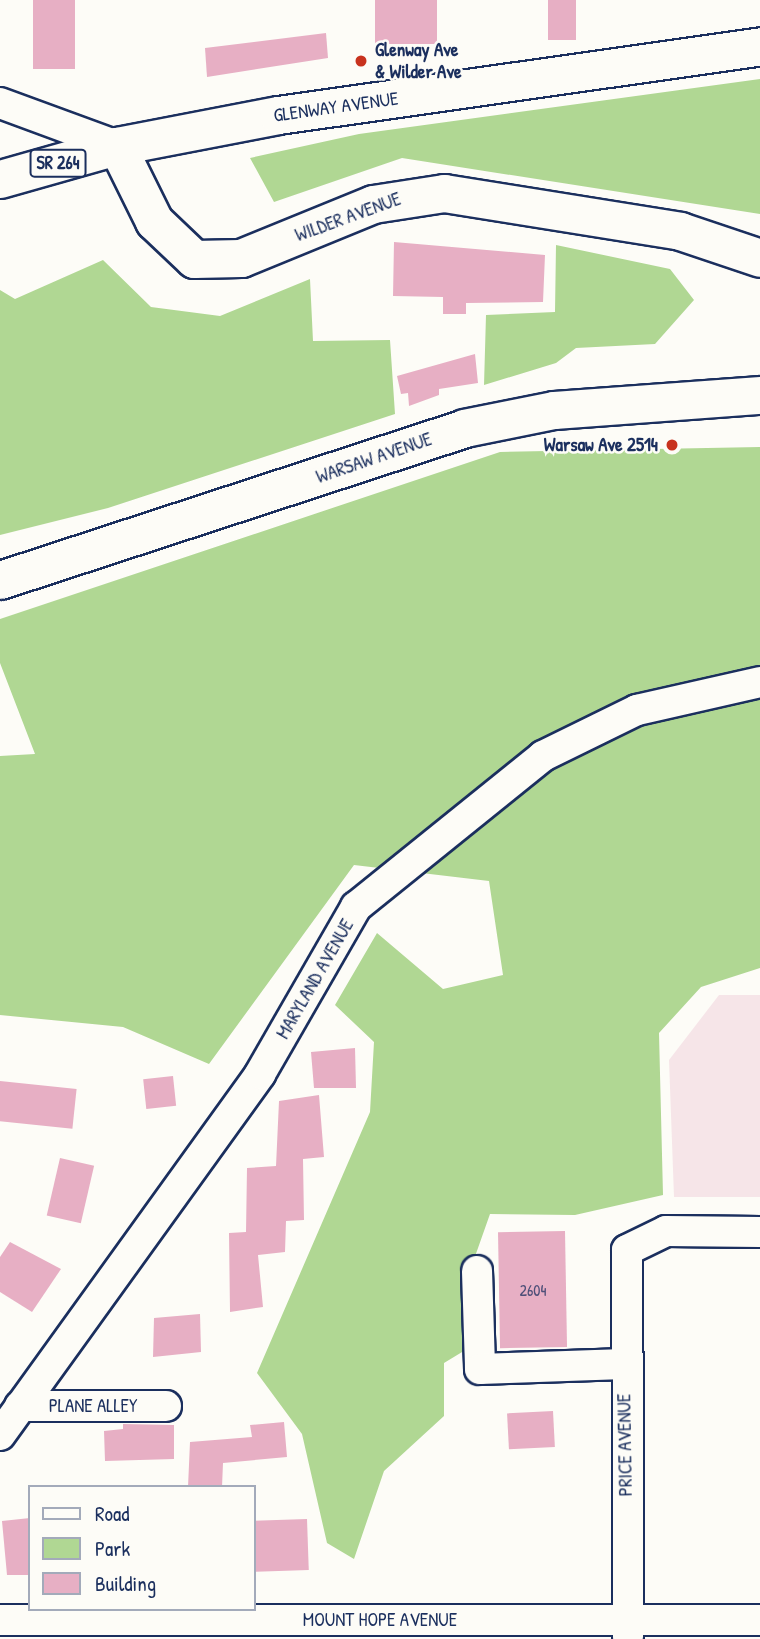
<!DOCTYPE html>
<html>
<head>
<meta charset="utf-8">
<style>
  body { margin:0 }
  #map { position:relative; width:760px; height:1639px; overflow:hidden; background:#fdfcf7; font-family:"Patrick Hand",sans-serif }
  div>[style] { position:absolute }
  .built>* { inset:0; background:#f6e5e8 }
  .green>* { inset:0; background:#b0d793 }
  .building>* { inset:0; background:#e7afc4; transform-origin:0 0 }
  .roads { filter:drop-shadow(2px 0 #1b2f5e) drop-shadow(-2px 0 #1b2f5e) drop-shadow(0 2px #1b2f5e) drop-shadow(0 -2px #1b2f5e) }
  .minor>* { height:30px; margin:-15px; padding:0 15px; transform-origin:15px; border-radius:15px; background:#fdfcf7 }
  .major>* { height:37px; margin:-18.5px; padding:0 18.5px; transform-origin:18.5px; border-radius:18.5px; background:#fdfcf7 }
  .dots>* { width:19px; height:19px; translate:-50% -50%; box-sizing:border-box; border:4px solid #fdfcf7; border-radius:50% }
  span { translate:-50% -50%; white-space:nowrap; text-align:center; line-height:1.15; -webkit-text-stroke:5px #fdfcf7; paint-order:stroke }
  .number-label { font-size:16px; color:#4e4f78 }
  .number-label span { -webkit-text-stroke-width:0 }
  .shield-label span { padding:2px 5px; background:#fdfcf7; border:2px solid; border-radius:5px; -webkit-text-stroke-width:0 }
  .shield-label { font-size:18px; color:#1b2f5e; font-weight:700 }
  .poi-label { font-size:19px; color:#1b2f5e; font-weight:700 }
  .left { translate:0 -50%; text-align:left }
  .right { translate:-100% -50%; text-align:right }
  .street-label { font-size:19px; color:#1b2f5e }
  .legend { position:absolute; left:28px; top:1485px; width:228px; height:126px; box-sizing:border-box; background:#fdfcf7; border:2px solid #a3aaba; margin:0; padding:9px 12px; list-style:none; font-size:21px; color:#1b2f5e }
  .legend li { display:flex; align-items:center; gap:14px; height:35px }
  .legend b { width:35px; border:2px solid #a3aaba }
</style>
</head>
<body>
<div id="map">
  <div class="built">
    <i style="clip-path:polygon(719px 995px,760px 995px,760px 1197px,674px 1197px,669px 1060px)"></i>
  </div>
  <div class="green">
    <i style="clip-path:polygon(760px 79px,760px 214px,402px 158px,274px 202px,250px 158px,359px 134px)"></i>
    <i style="clip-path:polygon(556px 245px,670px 269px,694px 300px,655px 344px,576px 348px,556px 363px,484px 385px,486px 315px,555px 312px)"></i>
    <i style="clip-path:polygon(103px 260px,151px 307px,220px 316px,310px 279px,313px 341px,390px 340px,395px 414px,108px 508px,0 535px,0 290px,15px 299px)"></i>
    <i style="clip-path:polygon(760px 447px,760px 968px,701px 987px,659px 1033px,663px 1195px,575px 1215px,490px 1214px,472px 1265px,472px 1346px,444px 1363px,444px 1416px,384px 1471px,354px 1559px,327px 1543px,302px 1434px,257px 1373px,370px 1112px,374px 1042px,335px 1005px,377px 933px,443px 989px,503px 975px,489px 881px,354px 865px,209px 1064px,123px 1027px,0 1015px,0 756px,35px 754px,0 663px,0 619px,500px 452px)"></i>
  </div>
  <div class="building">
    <i style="left:33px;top:0;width:42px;height:69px"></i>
    <i style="left:375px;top:0;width:62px;height:44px"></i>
    <i style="left:548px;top:0;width:28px;height:40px"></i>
    <i style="clip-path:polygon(326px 33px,328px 58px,207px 77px,205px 48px)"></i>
    <i style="clip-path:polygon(394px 242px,545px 255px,543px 302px,466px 303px,466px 314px,443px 314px,443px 297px,393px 296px)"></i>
    <i style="clip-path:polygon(475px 354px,478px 383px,439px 389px,439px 395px,409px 406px,408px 393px,401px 394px,397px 376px)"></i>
    <i style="clip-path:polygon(355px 1048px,356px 1088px,314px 1088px,311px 1052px)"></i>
    <i style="left:173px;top:1076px;width:30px;height:30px;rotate:84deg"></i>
    <i style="left:0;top:1081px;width:77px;height:40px;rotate:6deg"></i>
    <i style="clip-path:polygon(319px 1095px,324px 1157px,303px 1159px,304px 1220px,286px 1221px,285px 1252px,258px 1255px,263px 1307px,230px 1312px,229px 1233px,246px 1232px,247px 1168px,276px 1166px,279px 1101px)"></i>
    <i style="left:60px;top:1158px;width:35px;height:59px;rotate:13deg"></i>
    <i style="left:565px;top:1231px;width:116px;height:67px;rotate:89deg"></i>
    <i style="clip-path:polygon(10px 1242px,61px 1269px,32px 1312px,0 1292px,0 1257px)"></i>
    <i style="clip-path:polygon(200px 1314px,201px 1352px,153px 1357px,154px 1318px)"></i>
    <i style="left:553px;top:1411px;width:36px;height:46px;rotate:87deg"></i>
    <i style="clip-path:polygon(284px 1422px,287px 1457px,223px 1463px,222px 1487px,188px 1487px,190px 1442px,252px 1437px,250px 1425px)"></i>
    <i style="clip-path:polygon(123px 1424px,174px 1425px,174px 1459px,105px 1461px,104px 1431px,123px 1429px)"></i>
    <i style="clip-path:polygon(30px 1518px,30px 1575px,7px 1575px,2px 1521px)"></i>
    <i style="left:307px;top:1519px;width:51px;height:53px;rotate:88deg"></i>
  </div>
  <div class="roads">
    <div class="minor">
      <i style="left:0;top:103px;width:125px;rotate:20.2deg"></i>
      <i style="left:477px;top:1271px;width:98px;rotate:88.2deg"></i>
      <i style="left:480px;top:1369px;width:144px;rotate:-2deg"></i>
      <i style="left:20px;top:1406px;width:146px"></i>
      <i style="left:0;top:1435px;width:445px;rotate:-54.2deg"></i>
      <i style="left:260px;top:1074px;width:193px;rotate:-60.1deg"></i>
      <i style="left:356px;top:907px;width:240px;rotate:-38.9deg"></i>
      <i style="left:543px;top:756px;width:105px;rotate:-26.1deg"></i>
      <i style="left:637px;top:710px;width:126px;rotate:-12.8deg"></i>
      <i style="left:0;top:1620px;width:760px"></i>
      <i style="left:628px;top:1637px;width:387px;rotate:-90.1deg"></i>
      <i style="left:627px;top:1250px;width:43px;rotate:-26deg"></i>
      <i style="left:666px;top:1231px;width:94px;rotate:0.6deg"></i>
    </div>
    <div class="major">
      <i style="left:117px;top:146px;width:84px;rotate:63.7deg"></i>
      <i style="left:154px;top:221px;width:55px;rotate:43.5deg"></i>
      <i style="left:194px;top:259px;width:47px;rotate:-1.2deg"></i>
      <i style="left:241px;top:258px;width:143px;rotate:-22.2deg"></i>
      <i style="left:373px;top:204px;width:72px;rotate:-8.8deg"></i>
      <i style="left:444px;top:193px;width:239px;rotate:9.1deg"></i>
      <i style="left:680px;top:231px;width:84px;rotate:18.6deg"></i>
      <i style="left:0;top:179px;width:122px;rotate:-15.8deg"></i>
      <i style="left:117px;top:146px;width:164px;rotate:-10.9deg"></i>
      <i style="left:278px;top:115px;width:487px;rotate:-8.1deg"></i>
      <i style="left:0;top:580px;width:488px;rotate:-18.1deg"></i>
      <i style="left:464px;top:428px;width:92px;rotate:-11.3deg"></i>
      <i style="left:554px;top:410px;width:207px;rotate:-4.2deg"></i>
    </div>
  </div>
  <div class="dots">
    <i style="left:361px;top:61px;background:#c8321e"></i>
    <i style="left:672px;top:445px;background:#c8321e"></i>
  </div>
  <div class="number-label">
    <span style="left:533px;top:1290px">2604</span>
  </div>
  <div class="shield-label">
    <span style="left:58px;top:163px">SR 264</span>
  </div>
  <div class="poi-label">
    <span class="left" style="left:375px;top:61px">Glenway Ave<br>&amp; Wilder Ave</span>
    <span class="right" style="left:658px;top:445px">Warsaw Ave 2514</span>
  </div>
  <div class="street-label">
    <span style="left:336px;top:107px;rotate:-8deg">GLENWAY AVENUE</span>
    <span style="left:348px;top:217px;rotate:-20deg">WILDER AVENUE</span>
    <span style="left:374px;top:458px;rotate:-19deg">WARSAW AVENUE</span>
    <span style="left:315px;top:979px;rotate:-60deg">MARYLAND AVENUE</span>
    <span style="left:93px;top:1406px">PLANE ALLEY</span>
    <span style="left:625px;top:1445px;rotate:-91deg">PRICE AVENUE</span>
    <span style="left:380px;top:1620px">MOUNT HOPE AVENUE</span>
  </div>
  <ul class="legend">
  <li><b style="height:9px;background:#fdfcf7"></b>Road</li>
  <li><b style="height:19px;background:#b0d793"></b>Park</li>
  <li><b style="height:19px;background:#e7afc4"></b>Building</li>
  </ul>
</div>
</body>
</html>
